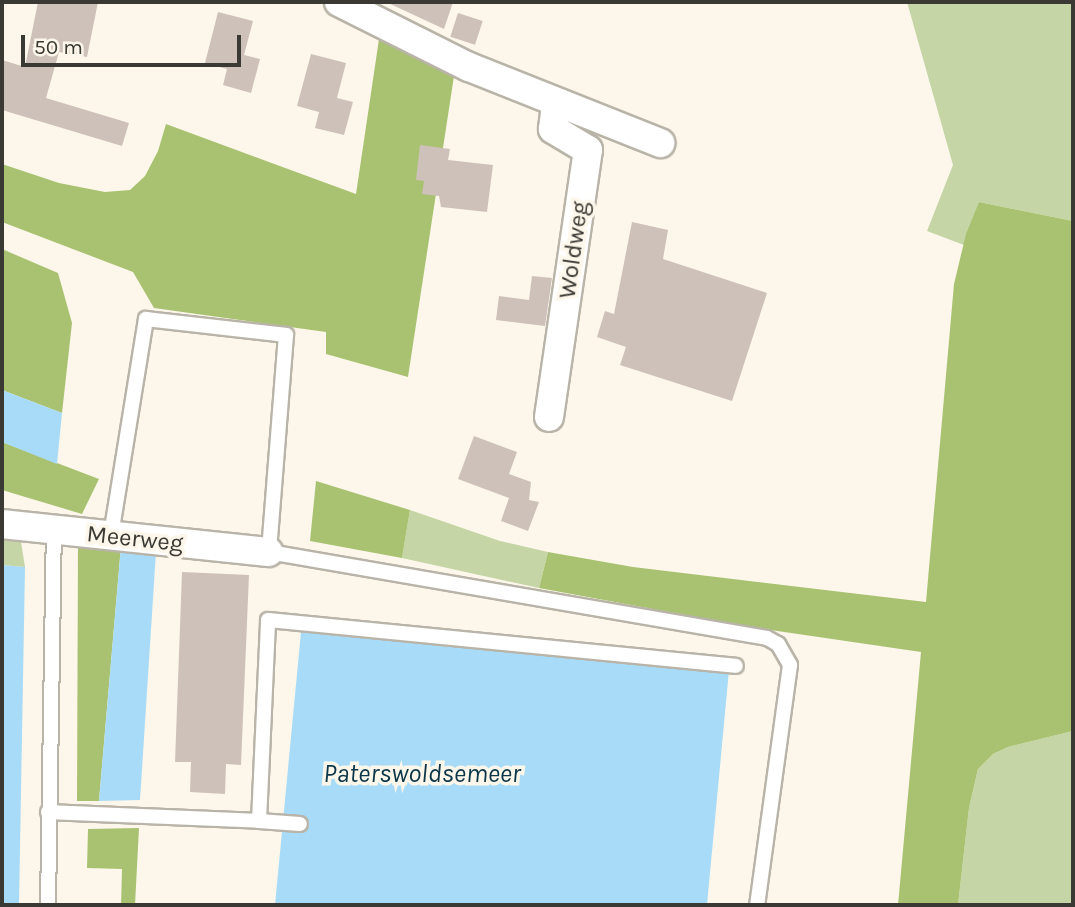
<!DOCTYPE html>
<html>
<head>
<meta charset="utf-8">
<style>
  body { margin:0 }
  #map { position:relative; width:1075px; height:907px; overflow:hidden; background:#fcf7ea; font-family:Karla,sans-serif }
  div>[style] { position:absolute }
  .green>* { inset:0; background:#c5d5a6 }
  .forest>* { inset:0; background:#a9c272 }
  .water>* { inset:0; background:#a8dbf7 }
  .building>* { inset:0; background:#cec1b9; transform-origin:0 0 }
  .roads { filter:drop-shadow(2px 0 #b9b4a8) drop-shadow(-2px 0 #b9b4a8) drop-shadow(0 2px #b9b4a8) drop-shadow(0 -2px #b9b4a8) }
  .service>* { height:14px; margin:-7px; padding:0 7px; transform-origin:7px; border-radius:7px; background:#fff }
  .minor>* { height:28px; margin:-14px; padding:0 14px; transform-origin:14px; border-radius:14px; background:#fff }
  span { translate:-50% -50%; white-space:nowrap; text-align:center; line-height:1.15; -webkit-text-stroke:7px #fcf7ea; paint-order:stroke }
  .street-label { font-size:24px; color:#3b3934 }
  .water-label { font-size:26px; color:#0c3649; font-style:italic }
  .frame { position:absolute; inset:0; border:4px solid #3b3934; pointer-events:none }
  .scale { position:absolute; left:21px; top:35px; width:220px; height:32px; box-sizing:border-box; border:4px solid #3b3934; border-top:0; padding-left:9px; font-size:21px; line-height:24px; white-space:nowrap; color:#3b3934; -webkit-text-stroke:5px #fcf7ea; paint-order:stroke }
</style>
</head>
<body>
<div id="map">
  <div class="green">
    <i style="clip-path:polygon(907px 2px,1073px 2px,1073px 221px,979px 202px,964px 245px,927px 231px,953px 165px)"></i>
    <i style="clip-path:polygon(410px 510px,500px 541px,548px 552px,539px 588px,402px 558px)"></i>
    <i style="clip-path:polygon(2px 535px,20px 536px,25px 567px,2px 565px)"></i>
    <i style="clip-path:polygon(1073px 731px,1073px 905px,958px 905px,969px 808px,978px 769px,993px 754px,1008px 747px)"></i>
  </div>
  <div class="forest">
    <i style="clip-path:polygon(379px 39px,454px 76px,408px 377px,326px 354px,326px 332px,154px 308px,133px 272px,2px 222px,2px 164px,59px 183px,105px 192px,130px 190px,145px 176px,158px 151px,166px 124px,356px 194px)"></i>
    <i style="clip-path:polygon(979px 202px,1073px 221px,1073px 731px,1008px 747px,993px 754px,978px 769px,969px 808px,958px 905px,898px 905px,921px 652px,750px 627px,539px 588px,548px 552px,633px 567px,926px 602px,954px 284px,966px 234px)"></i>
    <i style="clip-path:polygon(2px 249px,58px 273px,72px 323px,62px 413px,2px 390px)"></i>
    <i style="clip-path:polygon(2px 442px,99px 479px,82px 514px,2px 490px)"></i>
    <i style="clip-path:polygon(316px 481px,410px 510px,402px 558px,310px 541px)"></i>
    <i style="clip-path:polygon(78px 546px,121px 546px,99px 801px,77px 801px)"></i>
    <i style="clip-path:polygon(139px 828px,135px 905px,121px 905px,122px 869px,87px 868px,88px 829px)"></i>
  </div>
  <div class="water">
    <i style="clip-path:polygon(2px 390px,62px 413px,57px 464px,2px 442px)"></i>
    <i style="clip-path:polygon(121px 546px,156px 552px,140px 800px,99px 801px)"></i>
    <i style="clip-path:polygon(2px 565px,25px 567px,19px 905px,2px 905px)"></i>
    <i style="clip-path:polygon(301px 632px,729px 670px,707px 905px,275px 905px)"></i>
  </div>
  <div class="building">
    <i style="clip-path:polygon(38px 2px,98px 2px,87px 57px,59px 52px,46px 98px,129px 123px,122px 146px,2px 110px,2px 60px,25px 67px)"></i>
    <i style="clip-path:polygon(386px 2px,453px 2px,444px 29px)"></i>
    <i style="clip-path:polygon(218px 12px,253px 21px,244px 55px,260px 59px,251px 93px,223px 85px,227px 69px,205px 63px)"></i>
    <i style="left:458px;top:13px;width:26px;height:25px;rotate:18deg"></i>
    <i style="clip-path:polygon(311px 54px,346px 63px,337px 98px,353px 102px,344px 135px,315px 128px,319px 112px,297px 106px)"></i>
    <i style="clip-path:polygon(420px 145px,450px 149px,448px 160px,493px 165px,487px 212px,441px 207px,439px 196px,422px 194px,424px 181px,416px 180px)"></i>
    <i style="clip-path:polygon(632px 222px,668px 230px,663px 259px,767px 293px,732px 401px,620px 365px,626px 347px,597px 337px,605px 311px,614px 314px)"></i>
    <i style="clip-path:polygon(532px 276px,552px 278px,545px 326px,496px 320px,499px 296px,529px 300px)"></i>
    <i style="clip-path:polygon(474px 436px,517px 452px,509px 474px,531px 482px,529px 500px,539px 502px,528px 531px,501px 521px,509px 498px,458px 479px)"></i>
    <i style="clip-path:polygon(182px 572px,249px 575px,241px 765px,226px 764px,225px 794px,190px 792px,191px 762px,175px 762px)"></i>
  </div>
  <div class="roads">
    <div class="service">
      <i style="left:111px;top:535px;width:219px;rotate:-80.8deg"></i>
      <i style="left:146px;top:319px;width:141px;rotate:6.5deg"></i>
      <i style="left:286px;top:335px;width:218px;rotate:94.5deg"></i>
      <i style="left:269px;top:552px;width:505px;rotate:9.8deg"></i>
      <i style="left:767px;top:638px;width:13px;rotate:29deg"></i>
      <i style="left:778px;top:644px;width:24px;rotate:60deg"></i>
      <i style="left:790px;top:665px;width:242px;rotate:97.8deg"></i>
      <i style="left:48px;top:812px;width:211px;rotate:2.4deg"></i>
      <i style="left:259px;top:821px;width:201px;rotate:-87.4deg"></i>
      <i style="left:268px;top:620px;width:470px;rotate:5.6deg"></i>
      <i style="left:259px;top:821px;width:41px;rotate:4.2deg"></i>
      <i style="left:48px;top:905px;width:375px;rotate:-89.1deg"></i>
    </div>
    <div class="minor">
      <i style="left:339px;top:2px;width:145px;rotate:26.6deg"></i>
      <i style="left:469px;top:67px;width:206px;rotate:21.7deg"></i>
      <i style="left:549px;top:417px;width:270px;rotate:-81.7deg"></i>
      <i style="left:588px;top:150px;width:41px;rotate:-149deg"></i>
      <i style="left:553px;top:129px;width:26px;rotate:-83deg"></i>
      <i style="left:2px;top:524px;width:268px;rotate:6deg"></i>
    </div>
  </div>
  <div class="street-label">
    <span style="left:574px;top:250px;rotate:-82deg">Woldweg</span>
    <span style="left:135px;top:539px;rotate:6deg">Meerweg</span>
  </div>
  <div class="water-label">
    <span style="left:422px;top:774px">Paterswoldsemeer</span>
  </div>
  <div class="frame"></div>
  <div class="scale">50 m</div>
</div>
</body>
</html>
